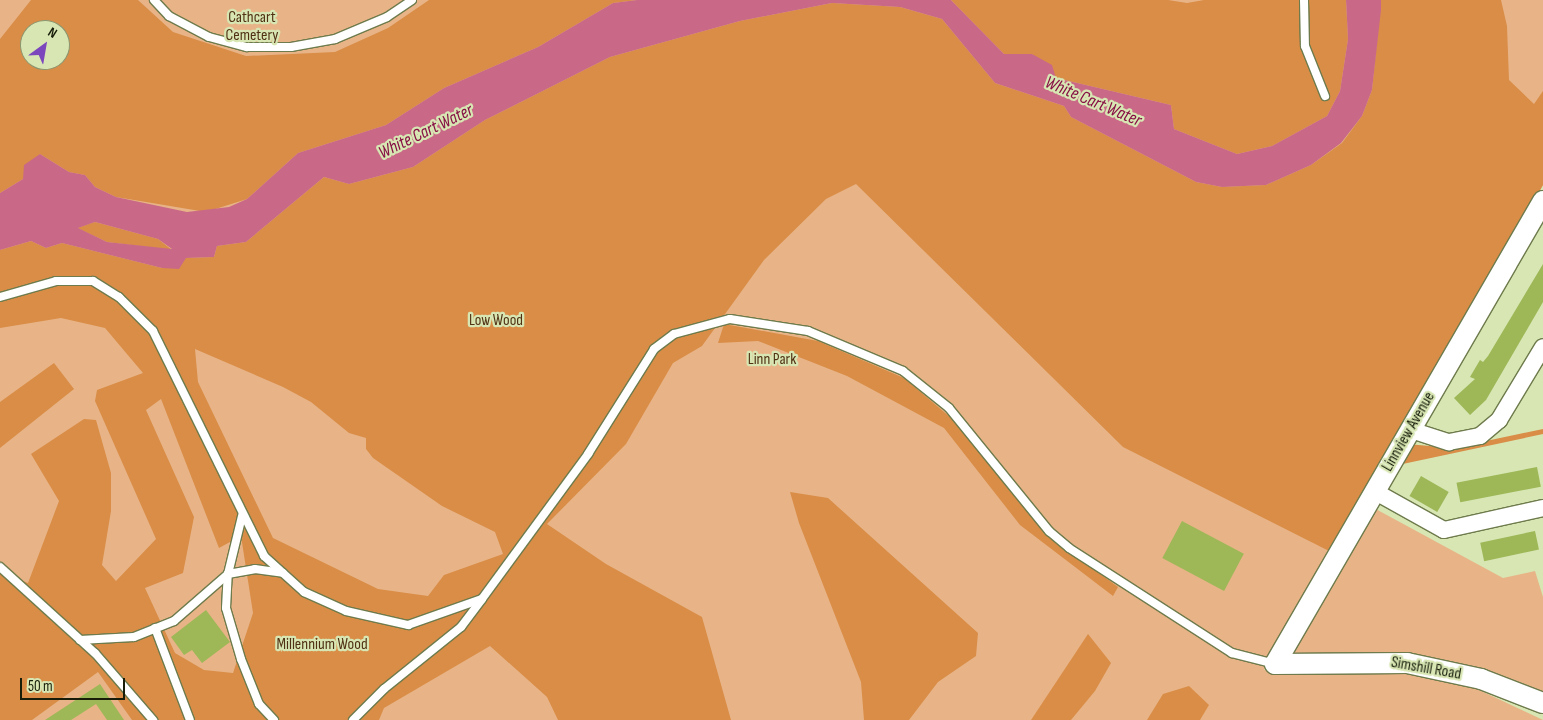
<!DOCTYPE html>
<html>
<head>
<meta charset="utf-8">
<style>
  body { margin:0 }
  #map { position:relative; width:1543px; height:720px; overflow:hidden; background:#d7e6b3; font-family:"Sofia Sans Condensed",sans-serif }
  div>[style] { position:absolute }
  .green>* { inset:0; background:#e8b487 }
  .forest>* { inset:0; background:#d98d47 }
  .water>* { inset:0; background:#c96987 }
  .building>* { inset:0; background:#9eb757; transform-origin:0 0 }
  .roads { filter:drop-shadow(1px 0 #6e7b4c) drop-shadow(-1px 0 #6e7b4c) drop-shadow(0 1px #6e7b4c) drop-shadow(0 -1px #6e7b4c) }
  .service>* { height:8px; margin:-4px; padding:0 4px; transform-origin:4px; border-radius:4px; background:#fff }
  .minor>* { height:16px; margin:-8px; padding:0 8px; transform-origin:8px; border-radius:8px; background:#fff }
  .tertiary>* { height:20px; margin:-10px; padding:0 10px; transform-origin:10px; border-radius:10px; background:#fff }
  span { translate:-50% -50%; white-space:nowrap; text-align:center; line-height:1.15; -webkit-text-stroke:4.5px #d7e6b3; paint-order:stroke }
  .park-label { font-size:16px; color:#503114 }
  .street-label { font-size:16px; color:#181d0a }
  .water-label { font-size:18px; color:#870e44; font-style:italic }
  .north { position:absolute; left:20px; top:20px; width:50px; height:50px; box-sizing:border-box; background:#d7e6b3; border:1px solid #8b966f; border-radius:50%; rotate:32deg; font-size:14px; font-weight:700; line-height:20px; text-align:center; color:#181d0a }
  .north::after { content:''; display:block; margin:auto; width:18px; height:22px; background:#7c46bd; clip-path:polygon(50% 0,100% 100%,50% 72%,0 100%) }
  .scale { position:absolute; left:20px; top:678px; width:105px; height:22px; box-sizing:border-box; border:2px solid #181d0a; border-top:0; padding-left:6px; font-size:15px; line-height:18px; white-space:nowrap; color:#181d0a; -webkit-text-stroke:4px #d7e6b3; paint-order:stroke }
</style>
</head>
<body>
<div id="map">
  <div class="green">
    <i style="clip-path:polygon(evenodd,0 0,1543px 0,1543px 185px,1264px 670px,1413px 670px,1475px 688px,1543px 720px,0 720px,0 0,30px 30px,60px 30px,60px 60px,30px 60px,30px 30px)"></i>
    <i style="clip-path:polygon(1372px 507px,1503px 578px,1535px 571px,1543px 597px,1543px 692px,1455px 662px,1287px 658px)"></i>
  </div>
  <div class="forest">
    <i style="clip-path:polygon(evenodd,31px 0,138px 0,173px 32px,246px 56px,335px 52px,388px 28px,429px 0,637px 0,613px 3px,538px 47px,444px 88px,386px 125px,298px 153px,247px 199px,206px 212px,116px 197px,95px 187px,85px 175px,69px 172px,40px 154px,23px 179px,0 193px,0 39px,31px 0,30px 30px,60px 30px,60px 60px,30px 60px,30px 30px)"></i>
    <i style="clip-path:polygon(951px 0,1168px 0,1187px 3px,1204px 0,1346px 0,1348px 39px,1340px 91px,1327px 116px,1272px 146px,1237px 154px,1174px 129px,1171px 105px,1056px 78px,1032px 54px,1004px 54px)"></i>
    <i style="clip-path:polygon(evenodd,1381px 0,1501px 0,1507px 26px,1509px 80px,1534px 104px,1543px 91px,1543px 185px,1331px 552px,1123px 447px,856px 184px,826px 199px,764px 260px,702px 346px,673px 363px,626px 444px,547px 524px,606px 564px,702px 617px,731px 720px,558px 720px,547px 697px,490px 646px,384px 708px,379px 720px,132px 720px,98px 672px,32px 720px,0 720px,0 573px,28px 583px,59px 501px,31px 454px,84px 419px,96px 420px,111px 473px,111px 511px,102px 565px,116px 581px,156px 539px,95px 401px,97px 390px,143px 373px,105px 328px,61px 318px,0 328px,0 250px,31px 241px,46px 248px,62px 243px,162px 268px,186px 258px,214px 257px,217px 246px,246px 242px,324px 177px,349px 184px,413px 167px,485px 120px,610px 57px,740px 21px,832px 3px,900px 7px,942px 19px,995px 83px,1064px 106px,1071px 117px,1196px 182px,1222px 187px,1266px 185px,1311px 165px,1342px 143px,1362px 116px,1372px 90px,1381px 0,195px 349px,283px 387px,311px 402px,349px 433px,366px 438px,366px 449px,373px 458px,442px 506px,495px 532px,503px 554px,444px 575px,428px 596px,378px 589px,273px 538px,198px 382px,195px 349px,1381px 0,161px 399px,219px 548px,241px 536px,253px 613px,233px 673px,204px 670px,175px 653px,145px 588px,183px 573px,194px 517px,146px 410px,161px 399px)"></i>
    <i style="clip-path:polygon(95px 222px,158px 239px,172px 250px,107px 242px,77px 228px)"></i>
    <i style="clip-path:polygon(724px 324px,818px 341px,904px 378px,957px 423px,1046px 534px,1118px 587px,1113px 596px,1020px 525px,944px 428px,847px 376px,758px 341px,718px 343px)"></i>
    <i style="clip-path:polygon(54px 363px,74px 389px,0 448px,0 402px)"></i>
    <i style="clip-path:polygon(1543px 429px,1543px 434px,1398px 465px,1407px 444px,1453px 448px)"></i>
    <i style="clip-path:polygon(790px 492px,828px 498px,978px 633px,976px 656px,938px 682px,909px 720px,864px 720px,861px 682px,799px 523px)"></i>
    <i style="clip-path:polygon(1088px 634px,1111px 663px,1095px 691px,1071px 720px,1031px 720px)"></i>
    <i style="clip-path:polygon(1189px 686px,1209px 705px,1200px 720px,1147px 720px,1163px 694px)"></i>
  </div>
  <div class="water">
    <i style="clip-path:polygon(evenodd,637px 0,951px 0,1004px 54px,1032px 54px,1052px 65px,1056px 78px,1171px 105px,1174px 129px,1237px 154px,1272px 146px,1327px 116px,1340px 91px,1348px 39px,1346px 0,1381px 0,1381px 10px,1372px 90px,1362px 116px,1341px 143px,1311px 165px,1266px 185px,1222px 187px,1196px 182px,1071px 117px,1064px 106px,995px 83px,942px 19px,900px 7px,832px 3px,740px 21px,610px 57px,485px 120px,413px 167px,349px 184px,324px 177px,246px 242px,217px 246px,214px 257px,186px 258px,179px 269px,162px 268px,62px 243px,46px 248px,31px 241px,0 250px,0 193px,23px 179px,24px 165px,40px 154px,69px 172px,85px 175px,95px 187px,116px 197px,187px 212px,229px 207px,247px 199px,298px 153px,386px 125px,444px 88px,538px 47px,613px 3px,637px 0,95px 222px,158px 239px,172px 249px,107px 242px,78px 228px,95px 222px)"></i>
  </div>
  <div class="building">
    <i style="clip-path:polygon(1543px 264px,1543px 302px,1486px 400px,1470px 415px,1454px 398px,1475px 379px,1470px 377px,1480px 360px,1483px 362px,1488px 356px)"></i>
    <i style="left:1537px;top:467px;width:20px;height:82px;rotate:79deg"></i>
    <i style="left:1421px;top:476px;width:32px;height:23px;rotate:30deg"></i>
    <i style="left:1182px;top:521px;width:70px;height:42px;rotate:28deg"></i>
    <i style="left:1535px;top:531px;width:19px;height:56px;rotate:78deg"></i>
    <i style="clip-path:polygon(206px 610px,230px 642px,202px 663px,192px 650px,184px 655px,171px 637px)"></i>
    <i style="clip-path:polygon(100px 684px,124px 720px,107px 720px,96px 704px,71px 720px,45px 720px)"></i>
  </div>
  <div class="roads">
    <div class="service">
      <i style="left:154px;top:0;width:22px;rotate:47deg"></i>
      <i style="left:169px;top:16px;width:45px;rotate:27.7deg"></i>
      <i style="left:209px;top:37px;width:39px;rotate:15deg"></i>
      <i style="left:247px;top:47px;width:44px"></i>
      <i style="left:291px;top:47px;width:45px;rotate:-10.3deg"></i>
      <i style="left:335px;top:39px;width:56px;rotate:-22.9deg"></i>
      <i style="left:387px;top:17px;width:30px;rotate:-34deg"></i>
      <i style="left:1304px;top:0;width:46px;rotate:88.8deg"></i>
      <i style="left:1305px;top:46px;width:54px;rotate:68.2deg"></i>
      <i style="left:0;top:297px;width:58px;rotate:-15.9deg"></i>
      <i style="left:56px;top:281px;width:37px"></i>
      <i style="left:93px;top:281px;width:31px;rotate:32deg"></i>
      <i style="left:119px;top:297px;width:48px;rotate:45deg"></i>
      <i style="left:153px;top:331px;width:251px;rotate:63.7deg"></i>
      <i style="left:264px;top:556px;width:54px;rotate:42deg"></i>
      <i style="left:304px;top:592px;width:46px;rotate:24.3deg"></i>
      <i style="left:346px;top:611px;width:64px;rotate:12.7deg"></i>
      <i style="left:408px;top:625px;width:78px;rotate:-19.4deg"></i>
      <i style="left:482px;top:599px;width:180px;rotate:-53.8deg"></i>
      <i style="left:588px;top:454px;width:124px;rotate:-57.8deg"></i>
      <i style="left:654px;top:349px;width:25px;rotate:-37deg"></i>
      <i style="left:674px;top:334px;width:58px;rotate:-15deg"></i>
      <i style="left:730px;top:319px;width:79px;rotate:8.7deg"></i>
      <i style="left:808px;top:331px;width:103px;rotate:22.8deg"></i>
      <i style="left:903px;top:371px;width:59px;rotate:38.8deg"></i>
      <i style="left:949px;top:408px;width:159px;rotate:50.9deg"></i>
      <i style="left:1049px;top:531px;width:26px;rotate:40deg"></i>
      <i style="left:1069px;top:548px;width:194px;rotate:32.8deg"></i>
      <i style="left:1232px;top:653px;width:44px;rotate:14.3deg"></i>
      <i style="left:0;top:567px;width:128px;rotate:42.2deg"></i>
      <i style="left:95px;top:653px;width:89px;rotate:49.1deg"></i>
      <i style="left:155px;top:628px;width:98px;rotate:69.2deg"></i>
      <i style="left:80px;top:640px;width:54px;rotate:-3.2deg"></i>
      <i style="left:134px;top:637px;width:43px;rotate:-21.8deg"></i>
      <i style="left:174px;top:621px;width:72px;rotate:-41deg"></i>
      <i style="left:228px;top:574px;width:60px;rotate:-76.4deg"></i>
      <i style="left:274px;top:720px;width:22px;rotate:-133deg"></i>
      <i style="left:259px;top:704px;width:48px;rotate:-111.8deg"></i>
      <i style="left:241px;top:659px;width:53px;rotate:-106.4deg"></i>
      <i style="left:226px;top:608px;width:34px;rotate:-87deg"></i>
      <i style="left:228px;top:574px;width:27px;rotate:-10deg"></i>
      <i style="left:255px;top:569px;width:28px;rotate:8deg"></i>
      <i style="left:353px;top:720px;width:44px;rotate:-45deg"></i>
      <i style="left:384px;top:689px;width:99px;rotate:-38.8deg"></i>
      <i style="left:461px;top:627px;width:35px;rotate:-53deg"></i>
    </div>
    <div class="minor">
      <i style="left:1411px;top:430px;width:40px;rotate:18deg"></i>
      <i style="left:1449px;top:442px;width:32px;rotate:-11deg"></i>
      <i style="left:1480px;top:436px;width:25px;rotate:-40deg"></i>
      <i style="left:1499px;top:420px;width:85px;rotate:-58.9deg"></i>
      <i style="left:1374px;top:491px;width:80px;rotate:29.1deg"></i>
      <i style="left:1444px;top:530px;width:101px;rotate:-12.5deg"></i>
    </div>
    <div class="tertiary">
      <i style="left:1543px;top:201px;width:535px;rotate:120.06deg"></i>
      <i style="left:1275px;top:664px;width:132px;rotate:-0.4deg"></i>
      <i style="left:1407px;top:663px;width:76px;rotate:12.2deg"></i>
      <i style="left:1481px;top:679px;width:66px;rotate:21.2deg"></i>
    </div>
  </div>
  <div class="park-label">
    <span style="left:252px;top:27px">Cathcart<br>Cemetery</span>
    <span style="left:496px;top:321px">Low Wood</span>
    <span style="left:772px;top:360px">Linn Park</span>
    <span style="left:322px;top:645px">Millennium Wood</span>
  </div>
  <div class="street-label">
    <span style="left:1409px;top:432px;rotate:-60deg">Linnview Avenue</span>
    <span style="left:1426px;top:669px;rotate:10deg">Simshill Road</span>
  </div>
  <div class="water-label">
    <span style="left:1093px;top:102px;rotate:23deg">White Cart Water</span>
    <span style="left:426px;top:132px;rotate:-26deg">White Cart Water</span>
  </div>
  <div class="north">N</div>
  <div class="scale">50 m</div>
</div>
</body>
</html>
